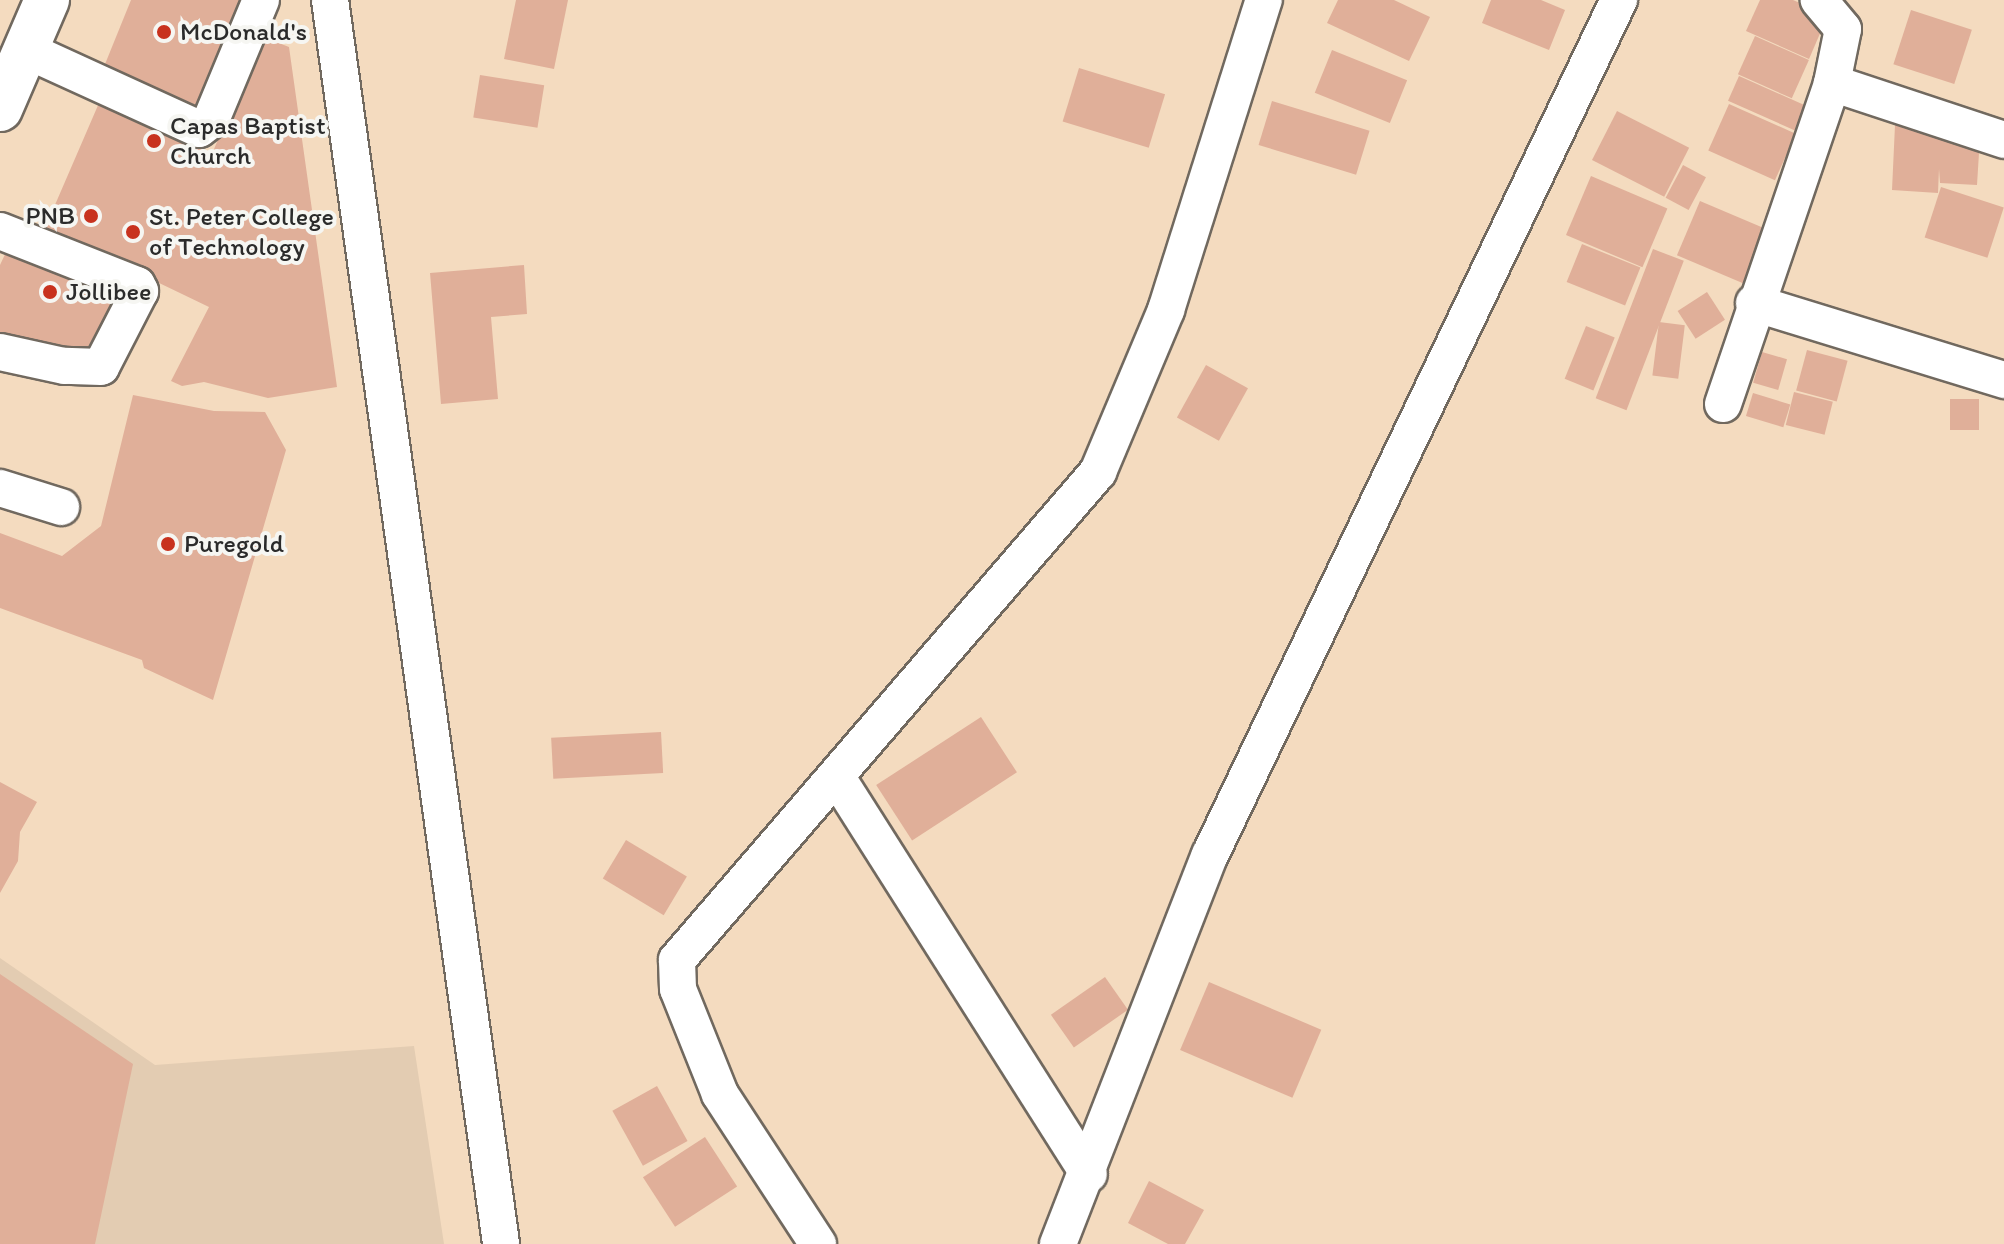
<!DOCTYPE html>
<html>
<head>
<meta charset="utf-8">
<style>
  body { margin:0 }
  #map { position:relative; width:2004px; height:1244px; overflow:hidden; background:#f4dbbf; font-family:Itim,sans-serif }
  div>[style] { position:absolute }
  .built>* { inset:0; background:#e3ccb2 }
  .building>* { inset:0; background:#e0af99; transform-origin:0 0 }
  .roads { filter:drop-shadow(2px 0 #71695f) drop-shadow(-2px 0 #71695f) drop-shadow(0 2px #71695f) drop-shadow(0 -2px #71695f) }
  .minor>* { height:36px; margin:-18px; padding:0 18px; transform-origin:18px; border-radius:18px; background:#fff }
  .major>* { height:44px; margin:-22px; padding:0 22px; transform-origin:22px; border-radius:22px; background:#fff }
  .dots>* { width:22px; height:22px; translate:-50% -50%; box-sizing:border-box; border:4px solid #f6f6f2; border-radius:50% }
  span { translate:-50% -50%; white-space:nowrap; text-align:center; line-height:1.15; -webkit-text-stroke:8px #f6f6f2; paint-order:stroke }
  .poi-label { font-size:26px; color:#2b2b2b }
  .left { translate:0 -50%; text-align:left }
  .right { translate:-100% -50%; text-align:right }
</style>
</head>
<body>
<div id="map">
  <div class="built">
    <i style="clip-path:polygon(0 958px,155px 1065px,414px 1046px,444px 1244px,0 1244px)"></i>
  </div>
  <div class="building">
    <i style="clip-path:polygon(131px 0,245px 0,204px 119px,99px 79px)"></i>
    <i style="clip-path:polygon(516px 0,568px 0,554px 69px,504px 59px)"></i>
    <i style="clip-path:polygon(1338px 0,1394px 0,1430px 17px,1409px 61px,1327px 23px)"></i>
    <i style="clip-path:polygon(1491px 0,1541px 0,1565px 10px,1549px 50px,1482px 23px)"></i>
    <i style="clip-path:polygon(1760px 0,1793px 0,1828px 15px,1809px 59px,1746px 31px)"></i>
    <i style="left:1911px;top:10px;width:64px;height:57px;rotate:18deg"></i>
    <i style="clip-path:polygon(261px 36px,289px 47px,337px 387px,268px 398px,204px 382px,182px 386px,171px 381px,209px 307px,45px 228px,99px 103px,212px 154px)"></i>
    <i style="left:1755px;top:36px;width:59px;height:42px;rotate:24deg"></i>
    <i style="left:1332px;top:50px;width:81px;height:46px;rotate:22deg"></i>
    <i style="left:1079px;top:68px;width:90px;height:56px;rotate:17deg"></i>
    <i style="left:480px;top:75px;width:65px;height:43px;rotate:9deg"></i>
    <i style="left:1739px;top:76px;width:77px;height:27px;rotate:24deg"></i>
    <i style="left:1272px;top:101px;width:102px;height:46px;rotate:17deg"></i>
    <i style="left:1729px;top:104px;width:73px;height:51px;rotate:24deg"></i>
    <i style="left:1617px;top:111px;width:81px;height:55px;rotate:27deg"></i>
    <i style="clip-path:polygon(1895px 125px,1980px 137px,1977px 185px,1940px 183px,1939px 169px,1938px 193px,1892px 190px)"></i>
    <i style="left:1683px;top:165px;width:26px;height:37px;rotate:28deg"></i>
    <i style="left:1591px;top:176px;width:83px;height:64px;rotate:23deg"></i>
    <i style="left:1941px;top:187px;width:66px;height:53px;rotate:18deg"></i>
    <i style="left:1700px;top:201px;width:82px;height:59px;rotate:23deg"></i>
    <i style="left:1582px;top:244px;width:63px;height:41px;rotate:22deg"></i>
    <i style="clip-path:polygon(8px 248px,130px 287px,96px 352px,18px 336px,14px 347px,0 341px,0 265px)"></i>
    <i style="left:1653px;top:249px;width:33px;height:160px;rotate:21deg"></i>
    <i style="clip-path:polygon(524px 265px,527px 314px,491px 317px,498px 399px,441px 404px,430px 273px)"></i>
    <i style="left:1707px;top:292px;width:33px;height:35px;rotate:57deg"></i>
    <i style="left:1659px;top:322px;width:26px;height:54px;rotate:7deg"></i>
    <i style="left:1586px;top:326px;width:31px;height:57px;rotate:22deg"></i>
    <i style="left:1807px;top:350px;width:42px;height:42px;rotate:15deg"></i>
    <i style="left:1762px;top:352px;width:26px;height:32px;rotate:16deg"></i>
    <i style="left:1206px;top:365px;width:48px;height:60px;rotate:29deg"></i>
    <i style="left:1794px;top:392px;width:40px;height:34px;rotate:14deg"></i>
    <i style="left:1753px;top:393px;width:39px;height:24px;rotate:17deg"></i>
    <i style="clip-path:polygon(133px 395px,214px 411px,265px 412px,286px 450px,213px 700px,144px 668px,142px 660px,0 608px,0 533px,62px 556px,101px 526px)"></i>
    <i style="left:1950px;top:399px;width:29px;height:31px"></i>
    <i style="left:981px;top:717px;width:66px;height:125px;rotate:57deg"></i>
    <i style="left:661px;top:732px;width:41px;height:110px;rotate:87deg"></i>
    <i style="clip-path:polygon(0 782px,37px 802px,20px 832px,18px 861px,0 893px)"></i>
    <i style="left:626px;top:840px;width:71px;height:45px;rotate:31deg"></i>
    <i style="clip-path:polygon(0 974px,133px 1064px,95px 1244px,0 1244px)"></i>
    <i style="left:1105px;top:977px;width:40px;height:66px;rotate:55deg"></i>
    <i style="left:1209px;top:982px;width:122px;height:74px;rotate:23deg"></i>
    <i style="left:657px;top:1086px;width:63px;height:51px;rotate:61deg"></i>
    <i style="left:705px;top:1137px;width:59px;height:74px;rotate:57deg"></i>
    <i style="clip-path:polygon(1149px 1181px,1204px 1210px,1185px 1244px,1168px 1244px,1128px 1223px)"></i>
  </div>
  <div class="roads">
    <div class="minor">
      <i style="left:330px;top:0;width:1256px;rotate:82.17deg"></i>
      <i style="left:26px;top:50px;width:190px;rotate:24.5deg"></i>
      <i style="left:199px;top:129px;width:15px;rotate:-37deg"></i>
      <i style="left:211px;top:120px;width:130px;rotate:-67.4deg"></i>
      <i style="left:1832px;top:83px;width:181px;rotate:18.3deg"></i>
      <i style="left:0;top:231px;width:147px;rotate:21.5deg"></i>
      <i style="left:137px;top:285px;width:7px;rotate:63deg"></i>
      <i style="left:140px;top:291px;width:85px;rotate:117.2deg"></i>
      <i style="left:101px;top:367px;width:37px;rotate:-178deg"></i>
      <i style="left:64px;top:366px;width:66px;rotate:-167.7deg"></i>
      <i style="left:1754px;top:303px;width:262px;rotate:17.1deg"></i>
      <i style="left:1723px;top:404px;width:339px;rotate:-71.2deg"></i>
      <i style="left:1832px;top:83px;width:55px;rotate:-78.5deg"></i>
      <i style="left:1843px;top:29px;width:38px;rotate:-130deg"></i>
      <i style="left:0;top:488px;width:64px;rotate:17.3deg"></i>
      <i style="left:838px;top:779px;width:468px;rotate:57.6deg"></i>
      <i style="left:818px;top:1244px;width:179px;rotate:-123.2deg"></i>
      <i style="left:720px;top:1094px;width:113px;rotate:-111.8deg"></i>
      <i style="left:678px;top:989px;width:29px;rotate:-92deg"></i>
      <i style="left:677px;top:960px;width:645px;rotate:-49.22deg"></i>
      <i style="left:1098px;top:472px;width:176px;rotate:-67.2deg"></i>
      <i style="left:1166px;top:310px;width:325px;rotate:-72.5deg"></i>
      <i style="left:1058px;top:1244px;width:418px;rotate:-68.7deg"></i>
      <i style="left:1210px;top:855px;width:948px;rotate:-64.44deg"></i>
    </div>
    <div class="major">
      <i style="left:0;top:109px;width:119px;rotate:-66.7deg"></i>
    </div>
  </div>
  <div class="dots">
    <i style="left:164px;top:32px;background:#c8321e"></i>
    <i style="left:154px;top:141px;background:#c8321e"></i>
    <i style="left:91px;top:216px;background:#c8321e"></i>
    <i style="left:133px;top:232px;background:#c8321e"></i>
    <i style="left:50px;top:292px;background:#c8321e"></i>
    <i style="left:168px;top:544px;background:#c8321e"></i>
  </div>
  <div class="poi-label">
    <span class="left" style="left:180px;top:32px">McDonald's</span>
    <span class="left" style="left:170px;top:141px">Capas Baptist<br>Church</span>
    <span class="right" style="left:75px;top:216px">PNB</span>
    <span class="left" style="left:149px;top:232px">St. Peter College<br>of Technology</span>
    <span class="left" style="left:66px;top:292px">Jollibee</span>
    <span class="left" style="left:184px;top:544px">Puregold</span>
  </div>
</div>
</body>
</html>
